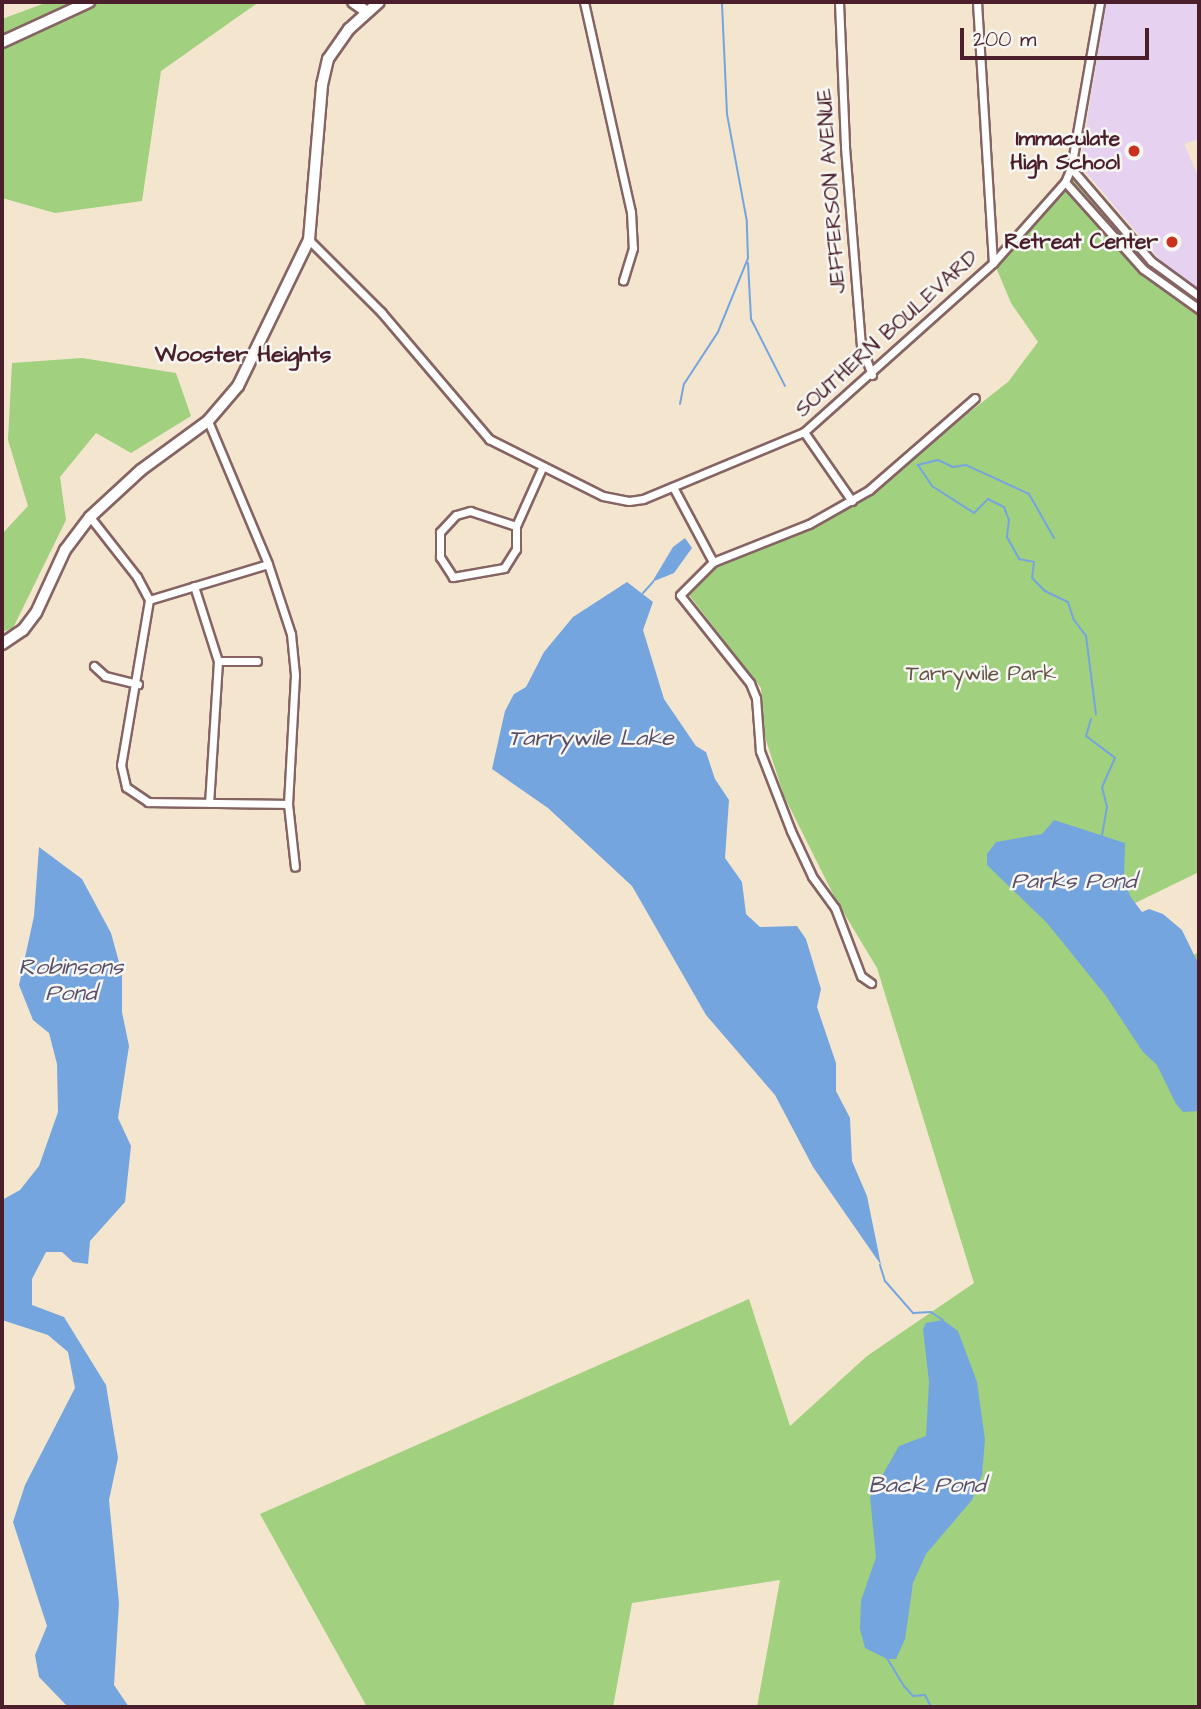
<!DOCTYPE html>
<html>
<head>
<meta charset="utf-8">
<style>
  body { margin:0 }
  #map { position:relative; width:1201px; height:1709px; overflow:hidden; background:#f4e5cf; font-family:"Architects Daughter",sans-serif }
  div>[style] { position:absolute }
  .built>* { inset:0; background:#e6d2f0 }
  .green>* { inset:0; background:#a1d07e }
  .water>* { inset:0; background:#75a5df }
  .stream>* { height:2px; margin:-1px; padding:0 1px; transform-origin:1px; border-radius:1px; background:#75a5df }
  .roads { filter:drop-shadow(2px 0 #866464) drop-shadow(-2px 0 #866464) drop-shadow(0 2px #866464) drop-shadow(0 -2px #866464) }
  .street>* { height:7px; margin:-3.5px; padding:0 3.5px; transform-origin:3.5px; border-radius:3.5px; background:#fff }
  .secondary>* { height:10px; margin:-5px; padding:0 5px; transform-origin:5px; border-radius:5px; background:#fff }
  .dots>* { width:19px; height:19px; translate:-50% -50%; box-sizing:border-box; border:4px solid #f6f6f2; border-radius:50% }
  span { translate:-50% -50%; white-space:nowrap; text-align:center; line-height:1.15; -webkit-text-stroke:5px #f6f6f2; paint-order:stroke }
  .poi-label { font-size:21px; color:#4a1f2b; font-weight:700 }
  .right { translate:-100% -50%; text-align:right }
  .street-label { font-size:21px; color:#4a1f2b }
  .park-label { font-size:21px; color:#645444 }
  .neighbourhood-label { font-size:23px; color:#4a1f2b; font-weight:700 }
  .water-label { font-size:23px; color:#594e6a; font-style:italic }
  .frame { position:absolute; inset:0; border:4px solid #4a1f2b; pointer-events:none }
  .scale { position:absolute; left:960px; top:28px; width:189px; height:32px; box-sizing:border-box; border:4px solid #4a1f2b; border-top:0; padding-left:9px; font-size:21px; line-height:24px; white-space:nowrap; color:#4a1f2b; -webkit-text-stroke:5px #f6f6f2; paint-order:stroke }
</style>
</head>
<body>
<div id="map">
  <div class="built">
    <i style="clip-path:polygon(1106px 2px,1199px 2px,1199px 139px,1184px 144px,1199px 178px,1199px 290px,1164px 265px,1080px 165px)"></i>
  </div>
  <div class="green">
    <i style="clip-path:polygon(48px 2px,259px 2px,161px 71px,142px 201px,55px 213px,2px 198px,2px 19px)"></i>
    <i style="clip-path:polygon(1073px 177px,1142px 262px,1177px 294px,1199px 304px,1199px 872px,1131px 905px,1190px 957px,1199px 952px,1199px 1707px,757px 1707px,780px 1580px,632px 1603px,613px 1707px,367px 1707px,260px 1514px,749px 1299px,790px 1426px,867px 1356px,974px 1283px,877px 968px,836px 900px,784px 796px,764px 734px,761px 688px,686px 591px,716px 560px,784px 537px,849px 500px,907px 461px,1008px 382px,1038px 342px,1011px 303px,995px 265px)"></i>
    <i style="clip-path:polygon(82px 358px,176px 373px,191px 416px,131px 453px,96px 433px,60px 477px,66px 520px,13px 628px,2px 632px,2px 534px,28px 506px,8px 440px,12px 363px)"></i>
  </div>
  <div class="water">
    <i style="clip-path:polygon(685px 538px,692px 548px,674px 573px,652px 582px,673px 547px)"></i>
    <i style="clip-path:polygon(627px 582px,653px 602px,643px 630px,664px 699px,696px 746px,706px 752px,715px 779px,729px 800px,725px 858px,742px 882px,746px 914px,760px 927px,797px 926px,806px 939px,821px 989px,817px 1007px,836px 1063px,836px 1091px,850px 1118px,852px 1161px,867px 1196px,881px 1265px,813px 1167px,775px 1095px,706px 1015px,632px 886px,548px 808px,492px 769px,505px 711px,514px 694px,526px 687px,544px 652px,573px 617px)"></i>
    <i style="clip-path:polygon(1054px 820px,1125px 843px,1124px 879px,1130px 896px,1142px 912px,1149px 909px,1163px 914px,1182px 930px,1199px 965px,1199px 1111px,1183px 1112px,1176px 1104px,1157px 1065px,1143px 1052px,1106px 996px,1047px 923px,987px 865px,987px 854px,996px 842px,1042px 834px)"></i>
    <i style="clip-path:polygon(39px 847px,82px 879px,111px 933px,122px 973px,122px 1012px,129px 1046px,118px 1118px,131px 1146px,125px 1202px,90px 1241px,88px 1264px,73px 1262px,62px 1252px,46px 1252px,32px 1279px,32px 1305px,64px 1317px,106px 1385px,118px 1458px,109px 1500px,119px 1603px,114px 1685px,129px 1707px,68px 1707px,39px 1677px,35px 1655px,47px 1626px,13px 1522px,25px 1485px,75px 1388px,68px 1352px,48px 1335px,2px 1320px,2px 1200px,20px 1190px,39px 1166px,58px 1112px,57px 1064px,49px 1033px,33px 1020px,19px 985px,34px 916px)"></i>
    <i style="clip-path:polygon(943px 1320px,958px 1331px,977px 1382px,985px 1440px,982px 1475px,972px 1500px,926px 1554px,913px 1583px,905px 1639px,896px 1659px,887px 1659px,865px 1648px,860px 1629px,861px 1601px,876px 1557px,870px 1497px,899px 1446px,926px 1436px,929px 1382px,923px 1329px,926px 1323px)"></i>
  </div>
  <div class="stream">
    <i style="left:748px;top:263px;width:56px;rotate:86.9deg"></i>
    <i style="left:751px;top:319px;width:75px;rotate:63.1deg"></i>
    <i style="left:680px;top:404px;width:20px;rotate:-79deg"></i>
    <i style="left:684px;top:384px;width:62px;rotate:-56.8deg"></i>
    <i style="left:718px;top:332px;width:80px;rotate:-67.9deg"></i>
    <i style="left:748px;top:258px;width:36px;rotate:-92deg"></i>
    <i style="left:747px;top:222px;width:110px;rotate:-100.5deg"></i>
    <i style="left:727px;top:114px;width:112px;rotate:-92.6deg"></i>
    <i style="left:1054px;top:538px;width:51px;rotate:-119.6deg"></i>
    <i style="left:1029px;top:494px;width:69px;rotate:-155.3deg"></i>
    <i style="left:966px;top:465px;width:13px;rotate:171deg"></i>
    <i style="left:953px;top:467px;width:17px;rotate:-155deg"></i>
    <i style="left:938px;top:460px;width:21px;rotate:166deg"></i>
    <i style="left:918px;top:465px;width:25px;rotate:56deg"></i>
    <i style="left:932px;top:486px;width:50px;rotate:32.7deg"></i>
    <i style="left:974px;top:513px;width:20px;rotate:-45deg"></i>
    <i style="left:988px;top:499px;width:18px;rotate:27deg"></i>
    <i style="left:1004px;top:507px;width:14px;rotate:69deg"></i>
    <i style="left:1009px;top:520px;width:17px;rotate:97deg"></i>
    <i style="left:1007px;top:537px;width:25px;rotate:61deg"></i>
    <i style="left:1019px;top:559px;width:15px;rotate:11deg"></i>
    <i style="left:1034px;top:562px;width:16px;rotate:97deg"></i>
    <i style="left:1032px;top:578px;width:18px;rotate:45deg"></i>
    <i style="left:1045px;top:591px;width:25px;rotate:26deg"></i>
    <i style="left:1068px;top:602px;width:19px;rotate:72deg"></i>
    <i style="left:1074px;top:620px;width:20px;rotate:53deg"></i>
    <i style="left:1086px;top:636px;width:79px;rotate:82.7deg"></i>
    <i style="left:643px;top:593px;width:15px;rotate:-48deg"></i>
    <i style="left:1091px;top:719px;width:18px;rotate:106deg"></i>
    <i style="left:1086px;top:736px;width:36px;rotate:37deg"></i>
    <i style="left:1115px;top:758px;width:32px;rotate:114deg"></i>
    <i style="left:1102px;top:787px;width:21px;rotate:76deg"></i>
    <i style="left:1107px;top:807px;width:29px;rotate:100deg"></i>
    <i style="left:880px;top:1265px;width:17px;rotate:73deg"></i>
    <i style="left:885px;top:1281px;width:43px;rotate:48.8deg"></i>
    <i style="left:913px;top:1313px;width:18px;rotate:-3deg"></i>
    <i style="left:931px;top:1312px;width:14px;rotate:34deg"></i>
    <i style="left:887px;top:1658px;width:33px;rotate:59deg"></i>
    <i style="left:904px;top:1686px;width:13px;rotate:48deg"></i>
    <i style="left:913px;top:1696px;width:12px;rotate:-5deg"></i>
    <i style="left:925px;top:1695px;width:13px;rotate:63deg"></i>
  </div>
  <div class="roads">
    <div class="street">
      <i style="left:584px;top:2px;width:215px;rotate:77.4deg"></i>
      <i style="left:631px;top:212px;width:36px;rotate:87deg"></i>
      <i style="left:633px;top:248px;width:34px;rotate:107deg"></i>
      <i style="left:839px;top:2px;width:145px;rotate:87.6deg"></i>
      <i style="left:845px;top:147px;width:199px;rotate:85.4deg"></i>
      <i style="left:861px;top:345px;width:32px;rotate:70deg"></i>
      <i style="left:977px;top:2px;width:261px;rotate:86.5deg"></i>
      <i style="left:1071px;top:168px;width:123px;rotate:49.3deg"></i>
      <i style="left:1151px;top:261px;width:59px;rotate:36.1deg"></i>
      <i style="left:1065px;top:182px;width:117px;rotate:48.1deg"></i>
      <i style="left:1143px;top:269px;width:69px;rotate:35.5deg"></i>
      <i style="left:309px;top:240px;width:102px;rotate:45deg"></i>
      <i style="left:381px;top:312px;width:167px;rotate:49.6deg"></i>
      <i style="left:489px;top:439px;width:127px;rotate:26.6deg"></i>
      <i style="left:603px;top:496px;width:26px;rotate:11deg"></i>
      <i style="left:629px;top:501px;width:14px;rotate:-8deg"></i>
      <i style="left:643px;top:499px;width:174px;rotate:-22.6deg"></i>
      <i style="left:804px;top:432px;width:254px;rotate:-41.8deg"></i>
      <i style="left:993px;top:263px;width:108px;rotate:-48.4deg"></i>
      <i style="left:1065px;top:182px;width:15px;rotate:-67deg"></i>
      <i style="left:1071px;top:168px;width:169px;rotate:-80.1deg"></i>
      <i style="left:208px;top:421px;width:155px;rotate:67.2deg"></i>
      <i style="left:268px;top:564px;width:74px;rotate:71.8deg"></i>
      <i style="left:291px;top:634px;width:41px;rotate:84.4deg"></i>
      <i style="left:295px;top:675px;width:129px;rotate:93.1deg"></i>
      <i style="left:288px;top:804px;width:63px;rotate:83.7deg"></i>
      <i style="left:804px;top:432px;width:84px;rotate:55.2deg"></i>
      <i style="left:673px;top:487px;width:85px;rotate:61.9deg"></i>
      <i style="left:470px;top:511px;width:48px;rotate:18.1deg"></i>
      <i style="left:516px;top:526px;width:23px;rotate:90deg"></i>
      <i style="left:516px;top:549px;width:22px;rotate:122deg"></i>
      <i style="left:504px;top:568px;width:52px;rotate:170deg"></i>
      <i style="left:453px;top:577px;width:24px;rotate:-123deg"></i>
      <i style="left:440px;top:557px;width:25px;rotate:-90deg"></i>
      <i style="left:440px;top:532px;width:23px;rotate:-47deg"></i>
      <i style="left:456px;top:515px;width:15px;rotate:-16deg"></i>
      <i style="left:90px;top:517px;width:76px;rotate:51.9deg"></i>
      <i style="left:137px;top:577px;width:26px;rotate:62deg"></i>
      <i style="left:149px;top:600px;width:124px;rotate:-16.8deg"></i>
      <i style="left:516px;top:526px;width:64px;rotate:-65.9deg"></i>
      <i style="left:194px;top:586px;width:79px;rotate:72.3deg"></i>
      <i style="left:218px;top:661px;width:142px;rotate:93.6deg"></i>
      <i style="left:149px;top:600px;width:167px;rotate:99.6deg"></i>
      <i style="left:121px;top:765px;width:23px;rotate:77deg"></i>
      <i style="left:126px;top:787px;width:27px;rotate:34deg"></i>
      <i style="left:148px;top:802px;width:140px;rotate:0.8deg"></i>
      <i style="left:218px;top:661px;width:39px"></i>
      <i style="left:94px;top:666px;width:15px;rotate:42deg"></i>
      <i style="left:105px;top:676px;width:34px;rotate:14deg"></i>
      <i style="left:871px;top:983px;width:12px;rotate:-145deg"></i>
      <i style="left:861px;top:976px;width:73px;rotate:-110.9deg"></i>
      <i style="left:835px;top:908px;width:39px;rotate:-126deg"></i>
      <i style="left:812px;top:876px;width:50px;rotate:-115deg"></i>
      <i style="left:791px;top:831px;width:86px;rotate:-111.2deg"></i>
      <i style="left:760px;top:751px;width:53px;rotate:-94.3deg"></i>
      <i style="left:756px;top:698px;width:16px;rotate:-112deg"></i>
      <i style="left:750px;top:683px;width:112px;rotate:-128.5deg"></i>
      <i style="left:680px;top:595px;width:47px;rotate:-45deg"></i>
      <i style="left:713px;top:562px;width:103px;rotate:-21.6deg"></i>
      <i style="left:809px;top:524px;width:69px;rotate:-29.5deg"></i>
      <i style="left:869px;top:490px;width:140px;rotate:-41deg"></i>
    </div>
    <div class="secondary">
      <i style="left:353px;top:2px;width:16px;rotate:35deg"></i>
      <i style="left:2px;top:42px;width:96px;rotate:-24.7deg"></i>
      <i style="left:2px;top:644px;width:25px;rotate:-34deg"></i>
      <i style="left:23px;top:630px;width:21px;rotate:-53deg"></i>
      <i style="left:36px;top:613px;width:69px;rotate:-65.3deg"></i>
      <i style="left:65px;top:550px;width:41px;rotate:-52.9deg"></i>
      <i style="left:90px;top:517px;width:69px;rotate:-42.7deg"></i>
      <i style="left:141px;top:470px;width:83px;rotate:-36.2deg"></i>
      <i style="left:208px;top:421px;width:46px;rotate:-49.4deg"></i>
      <i style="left:238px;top:386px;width:162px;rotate:-64.1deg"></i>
      <i style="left:309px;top:240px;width:156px;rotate:-85.2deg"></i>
      <i style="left:322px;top:85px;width:27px;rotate:-77deg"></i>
      <i style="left:328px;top:59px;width:37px;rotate:-55deg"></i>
      <i style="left:349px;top:29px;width:40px;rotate:-42deg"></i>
    </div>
  </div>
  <div class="dots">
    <i style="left:1134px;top:151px;background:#c8321e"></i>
    <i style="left:1172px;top:242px;background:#c8321e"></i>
  </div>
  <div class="poi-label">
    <span class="right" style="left:1120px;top:151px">Immaculate<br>High School</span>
    <span class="right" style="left:1158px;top:242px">Retreat Center</span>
  </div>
  <div class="street-label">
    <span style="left:832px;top:191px;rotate:-94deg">JEFFERSON AVENUE</span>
    <span style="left:887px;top:334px;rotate:-42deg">SOUTHERN BOULEVARD</span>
  </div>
  <div class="park-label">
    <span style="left:981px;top:674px">Tarrywile Park</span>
  </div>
  <div class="neighbourhood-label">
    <span style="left:243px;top:354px">Wooster Heights</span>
  </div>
  <div class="water-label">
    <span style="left:591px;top:738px">Tarrywile Lake</span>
    <span style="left:1074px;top:881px">Parks Pond</span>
    <span style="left:71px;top:980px">Robinsons<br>Pond</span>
    <span style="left:927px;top:1485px">Back Pond</span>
  </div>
  <div class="frame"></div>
  <div class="scale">200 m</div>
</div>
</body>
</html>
